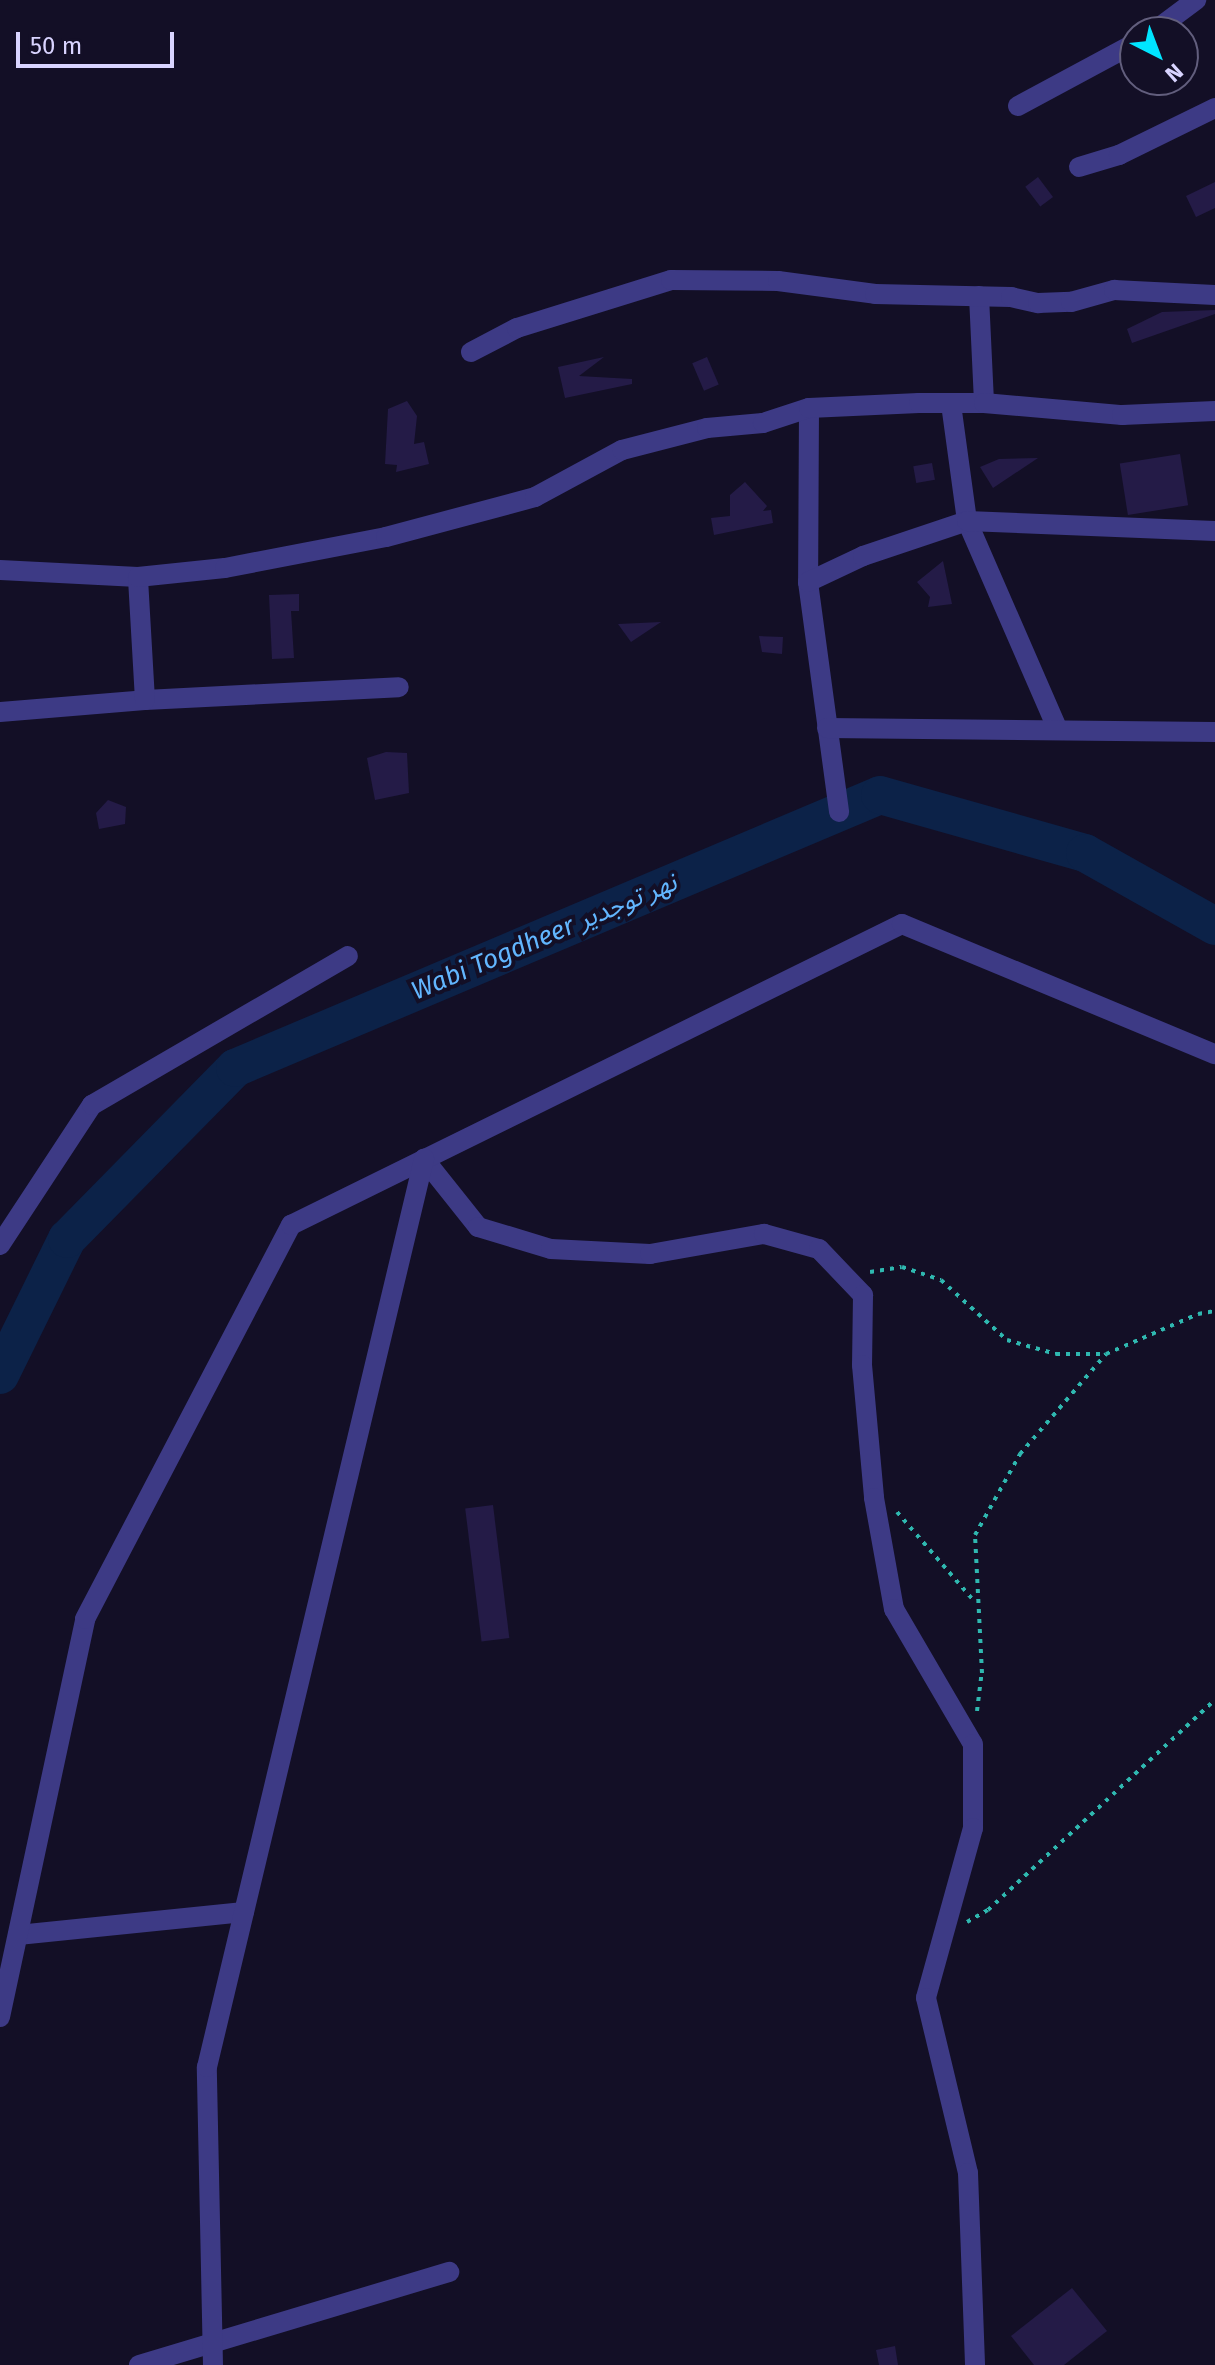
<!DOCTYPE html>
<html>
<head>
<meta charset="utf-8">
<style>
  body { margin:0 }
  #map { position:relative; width:1215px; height:2365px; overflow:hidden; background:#130f26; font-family:"Fira Sans","Noto Sans Arabic",sans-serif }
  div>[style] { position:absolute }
  .river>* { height:38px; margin:-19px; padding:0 19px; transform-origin:19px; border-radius:19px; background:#0c2248 }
  .building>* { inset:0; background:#241b47; transform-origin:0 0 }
  .path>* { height:4px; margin-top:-2px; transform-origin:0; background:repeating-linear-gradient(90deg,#2fb8b0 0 4px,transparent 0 10px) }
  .minor>* { height:20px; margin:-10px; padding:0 10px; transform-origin:10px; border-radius:10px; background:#3d3a85 }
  span { translate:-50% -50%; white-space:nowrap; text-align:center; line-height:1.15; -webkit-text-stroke:8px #130f26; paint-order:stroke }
  .water-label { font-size:26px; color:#62b6ff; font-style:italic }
  .north { position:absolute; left:1119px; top:16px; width:80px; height:80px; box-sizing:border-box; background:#130f26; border:2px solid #625e7d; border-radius:50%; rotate:138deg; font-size:22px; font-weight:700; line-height:32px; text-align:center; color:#d9d4ff }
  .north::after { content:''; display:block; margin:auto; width:28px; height:36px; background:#00e5ff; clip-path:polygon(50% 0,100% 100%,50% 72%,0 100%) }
  .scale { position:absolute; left:16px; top:32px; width:158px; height:36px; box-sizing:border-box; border:4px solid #d9d4ff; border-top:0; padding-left:10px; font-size:24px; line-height:28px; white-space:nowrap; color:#d9d4ff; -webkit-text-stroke:6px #130f26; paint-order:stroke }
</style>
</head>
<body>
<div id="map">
  <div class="river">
    <i style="left:0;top:1375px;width:152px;rotate:-63.8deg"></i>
    <i style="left:67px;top:1239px;width:240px;rotate:-45.5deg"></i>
    <i style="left:235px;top:1068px;width:700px;rotate:-22.94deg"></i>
    <i style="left:880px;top:795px;width:213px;rotate:15.8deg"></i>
    <i style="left:1085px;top:853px;width:149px;rotate:29.3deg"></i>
  </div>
  <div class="building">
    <i style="left:1038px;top:177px;width:25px;height:16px;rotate:53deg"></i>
    <i style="clip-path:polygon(1215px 182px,1215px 208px,1196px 217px,1186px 196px)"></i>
    <i style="clip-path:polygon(1215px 310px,1215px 314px,1132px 343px,1127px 329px,1162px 312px)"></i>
    <i style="clip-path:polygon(604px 357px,579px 376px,632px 379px,632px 384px,565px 398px,558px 367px)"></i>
    <i style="left:707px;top:357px;width:30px;height:16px;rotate:67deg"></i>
    <i style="clip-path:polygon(407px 401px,417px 416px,414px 444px,424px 442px,429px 464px,396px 472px,397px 465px,385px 464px,388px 409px)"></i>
    <i style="left:1180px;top:454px;width:52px;height:61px;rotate:81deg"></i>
    <i style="clip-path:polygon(1038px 458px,993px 488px,980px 467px,999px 459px)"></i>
    <i style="left:932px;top:463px;width:17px;height:19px;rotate:80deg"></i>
    <i style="clip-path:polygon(745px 482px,767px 506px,763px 511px,771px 510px,773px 523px,714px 535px,711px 518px,730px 516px,730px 495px)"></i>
    <i style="clip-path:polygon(943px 561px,952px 604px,928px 607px,930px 597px,917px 582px)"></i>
    <i style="clip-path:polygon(299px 594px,299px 611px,291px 611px,294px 658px,272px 659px,269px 595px)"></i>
    <i style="clip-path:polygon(661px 622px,631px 642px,618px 624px)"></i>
    <i style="clip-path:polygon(759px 636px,783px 637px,782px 654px,762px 652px)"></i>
    <i style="clip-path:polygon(386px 752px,407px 753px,409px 793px,375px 800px,367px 758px)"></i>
    <i style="clip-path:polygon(108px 800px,126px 807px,125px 824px,99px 829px,96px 813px)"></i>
    <i style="left:493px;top:1505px;width:134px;height:28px;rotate:83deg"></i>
    <i style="clip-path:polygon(1072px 2288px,1107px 2331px,1064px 2365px,1034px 2365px,1011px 2336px)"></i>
    <i style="clip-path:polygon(895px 2346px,898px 2365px,879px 2365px,876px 2350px)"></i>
  </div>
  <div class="path">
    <i style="left:870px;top:1272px;width:32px;rotate:-9deg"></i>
    <i style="left:902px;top:1267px;width:41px;rotate:18.4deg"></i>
    <i style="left:941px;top:1280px;width:89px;rotate:42.3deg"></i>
    <i style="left:1007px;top:1340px;width:51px;rotate:15.9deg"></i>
    <i style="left:1056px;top:1354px;width:50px"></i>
    <i style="left:1106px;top:1354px;width:100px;rotate:-23.5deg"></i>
    <i style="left:1198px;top:1314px;width:17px;rotate:-10deg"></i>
    <i style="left:897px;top:1512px;width:119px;rotate:49.1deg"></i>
    <i style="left:977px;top:1711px;width:38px;rotate:-83deg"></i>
    <i style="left:982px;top:1673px;width:138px;rotate:-92.9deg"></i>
    <i style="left:975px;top:1535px;width:93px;rotate:-60.9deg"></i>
    <i style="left:1020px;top:1454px;width:132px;rotate:-49.3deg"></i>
    <i style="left:967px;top:1922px;width:24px;rotate:-30deg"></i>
    <i style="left:988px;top:1910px;width:309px;rotate:-42.8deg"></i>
  </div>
  <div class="minor">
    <i style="left:1153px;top:32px;width:54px;rotate:-36.7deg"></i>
    <i style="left:1018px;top:106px;width:133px;rotate:-28.3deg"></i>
    <i style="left:1079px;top:167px;width:42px;rotate:-16.7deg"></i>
    <i style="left:1119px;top:155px;width:107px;rotate:-26.1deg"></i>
    <i style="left:979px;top:296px;width:107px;rotate:87.3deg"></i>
    <i style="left:471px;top:352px;width:52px;rotate:-27.6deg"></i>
    <i style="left:517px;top:328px;width:161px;rotate:-17.3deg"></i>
    <i style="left:671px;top:280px;width:107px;rotate:0.5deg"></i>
    <i style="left:778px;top:281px;width:98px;rotate:7.6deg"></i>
    <i style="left:875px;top:294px;width:136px;rotate:1.3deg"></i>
    <i style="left:1011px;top:297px;width:28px;rotate:13deg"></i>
    <i style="left:1038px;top:303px;width:33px;rotate:-2deg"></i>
    <i style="left:1071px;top:302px;width:45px;rotate:-15.6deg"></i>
    <i style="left:1114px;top:290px;width:101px;rotate:2.8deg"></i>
    <i style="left:951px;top:404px;width:118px;rotate:82.2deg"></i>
    <i style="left:967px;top:521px;width:228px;rotate:66.5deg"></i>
    <i style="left:809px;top:408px;width:174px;rotate:90.3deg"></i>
    <i style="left:808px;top:582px;width:232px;rotate:82.3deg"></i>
    <i style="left:0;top:570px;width:138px;rotate:2.9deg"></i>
    <i style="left:808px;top:582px;width:61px;rotate:-25.3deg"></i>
    <i style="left:863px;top:556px;width:110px;rotate:-18.6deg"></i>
    <i style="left:967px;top:521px;width:248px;rotate:2.3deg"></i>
    <i style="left:145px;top:700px;width:254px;rotate:-2.9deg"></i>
    <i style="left:0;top:712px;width:145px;rotate:-4.7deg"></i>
    <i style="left:145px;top:700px;width:123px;rotate:-93.3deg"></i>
    <i style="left:138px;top:577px;width:87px;rotate:-5.9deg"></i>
    <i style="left:225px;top:568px;width:164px;rotate:-10.9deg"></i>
    <i style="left:386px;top:537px;width:154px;rotate:-15deg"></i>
    <i style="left:535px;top:497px;width:99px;rotate:-28.4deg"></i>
    <i style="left:622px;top:450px;width:88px;rotate:-14.5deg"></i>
    <i style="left:707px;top:428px;width:56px;rotate:-5.1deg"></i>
    <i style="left:763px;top:423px;width:48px;rotate:-18.1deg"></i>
    <i style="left:809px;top:408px;width:110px;rotate:-2.6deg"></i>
    <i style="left:919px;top:403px;width:65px"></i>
    <i style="left:984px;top:403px;width:139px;rotate:5deg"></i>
    <i style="left:1122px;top:415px;width:93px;rotate:-2.5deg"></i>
    <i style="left:827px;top:728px;width:388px;rotate:0.6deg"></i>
    <i style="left:424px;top:1159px;width:87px;rotate:51.5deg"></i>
    <i style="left:478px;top:1227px;width:76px;rotate:16.8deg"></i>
    <i style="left:551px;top:1249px;width:99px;rotate:2.9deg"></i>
    <i style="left:650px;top:1254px;width:116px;rotate:-10deg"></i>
    <i style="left:764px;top:1234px;width:57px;rotate:15.3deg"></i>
    <i style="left:819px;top:1249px;width:64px;rotate:46.3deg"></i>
    <i style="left:863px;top:1295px;width:70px;rotate:90.8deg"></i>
    <i style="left:862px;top:1365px;width:134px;rotate:84.8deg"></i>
    <i style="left:874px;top:1498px;width:113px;rotate:79.8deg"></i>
    <i style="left:894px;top:1609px;width:156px;rotate:59.7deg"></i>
    <i style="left:973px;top:1744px;width:84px;rotate:90deg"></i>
    <i style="left:973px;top:1828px;width:176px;rotate:105.5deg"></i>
    <i style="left:926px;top:1998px;width:180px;rotate:76.5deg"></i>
    <i style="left:968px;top:2173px;width:192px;rotate:87.9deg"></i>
    <i style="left:0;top:1245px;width:168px;rotate:-56.7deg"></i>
    <i style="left:92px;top:1105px;width:296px;rotate:-30.2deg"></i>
    <i style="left:18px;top:1935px;width:227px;rotate:-5.8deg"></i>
    <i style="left:0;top:2017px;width:407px;rotate:-77.9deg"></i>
    <i style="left:85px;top:1619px;width:445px;rotate:-62.4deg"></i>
    <i style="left:291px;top:1225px;width:681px;rotate:-26.23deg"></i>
    <i style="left:902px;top:924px;width:339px;rotate:22.6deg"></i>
    <i style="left:139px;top:2365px;width:324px;rotate:-16.7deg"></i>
    <i style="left:213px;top:2365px;width:298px;rotate:-91.2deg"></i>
    <i style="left:207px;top:2067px;width:934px;rotate:-76.56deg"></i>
  </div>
  <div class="water-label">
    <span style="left:544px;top:937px;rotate:-23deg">Wabi Togdheer نهر توجدير</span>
  </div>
  <div class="north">N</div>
  <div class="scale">50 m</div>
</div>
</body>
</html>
